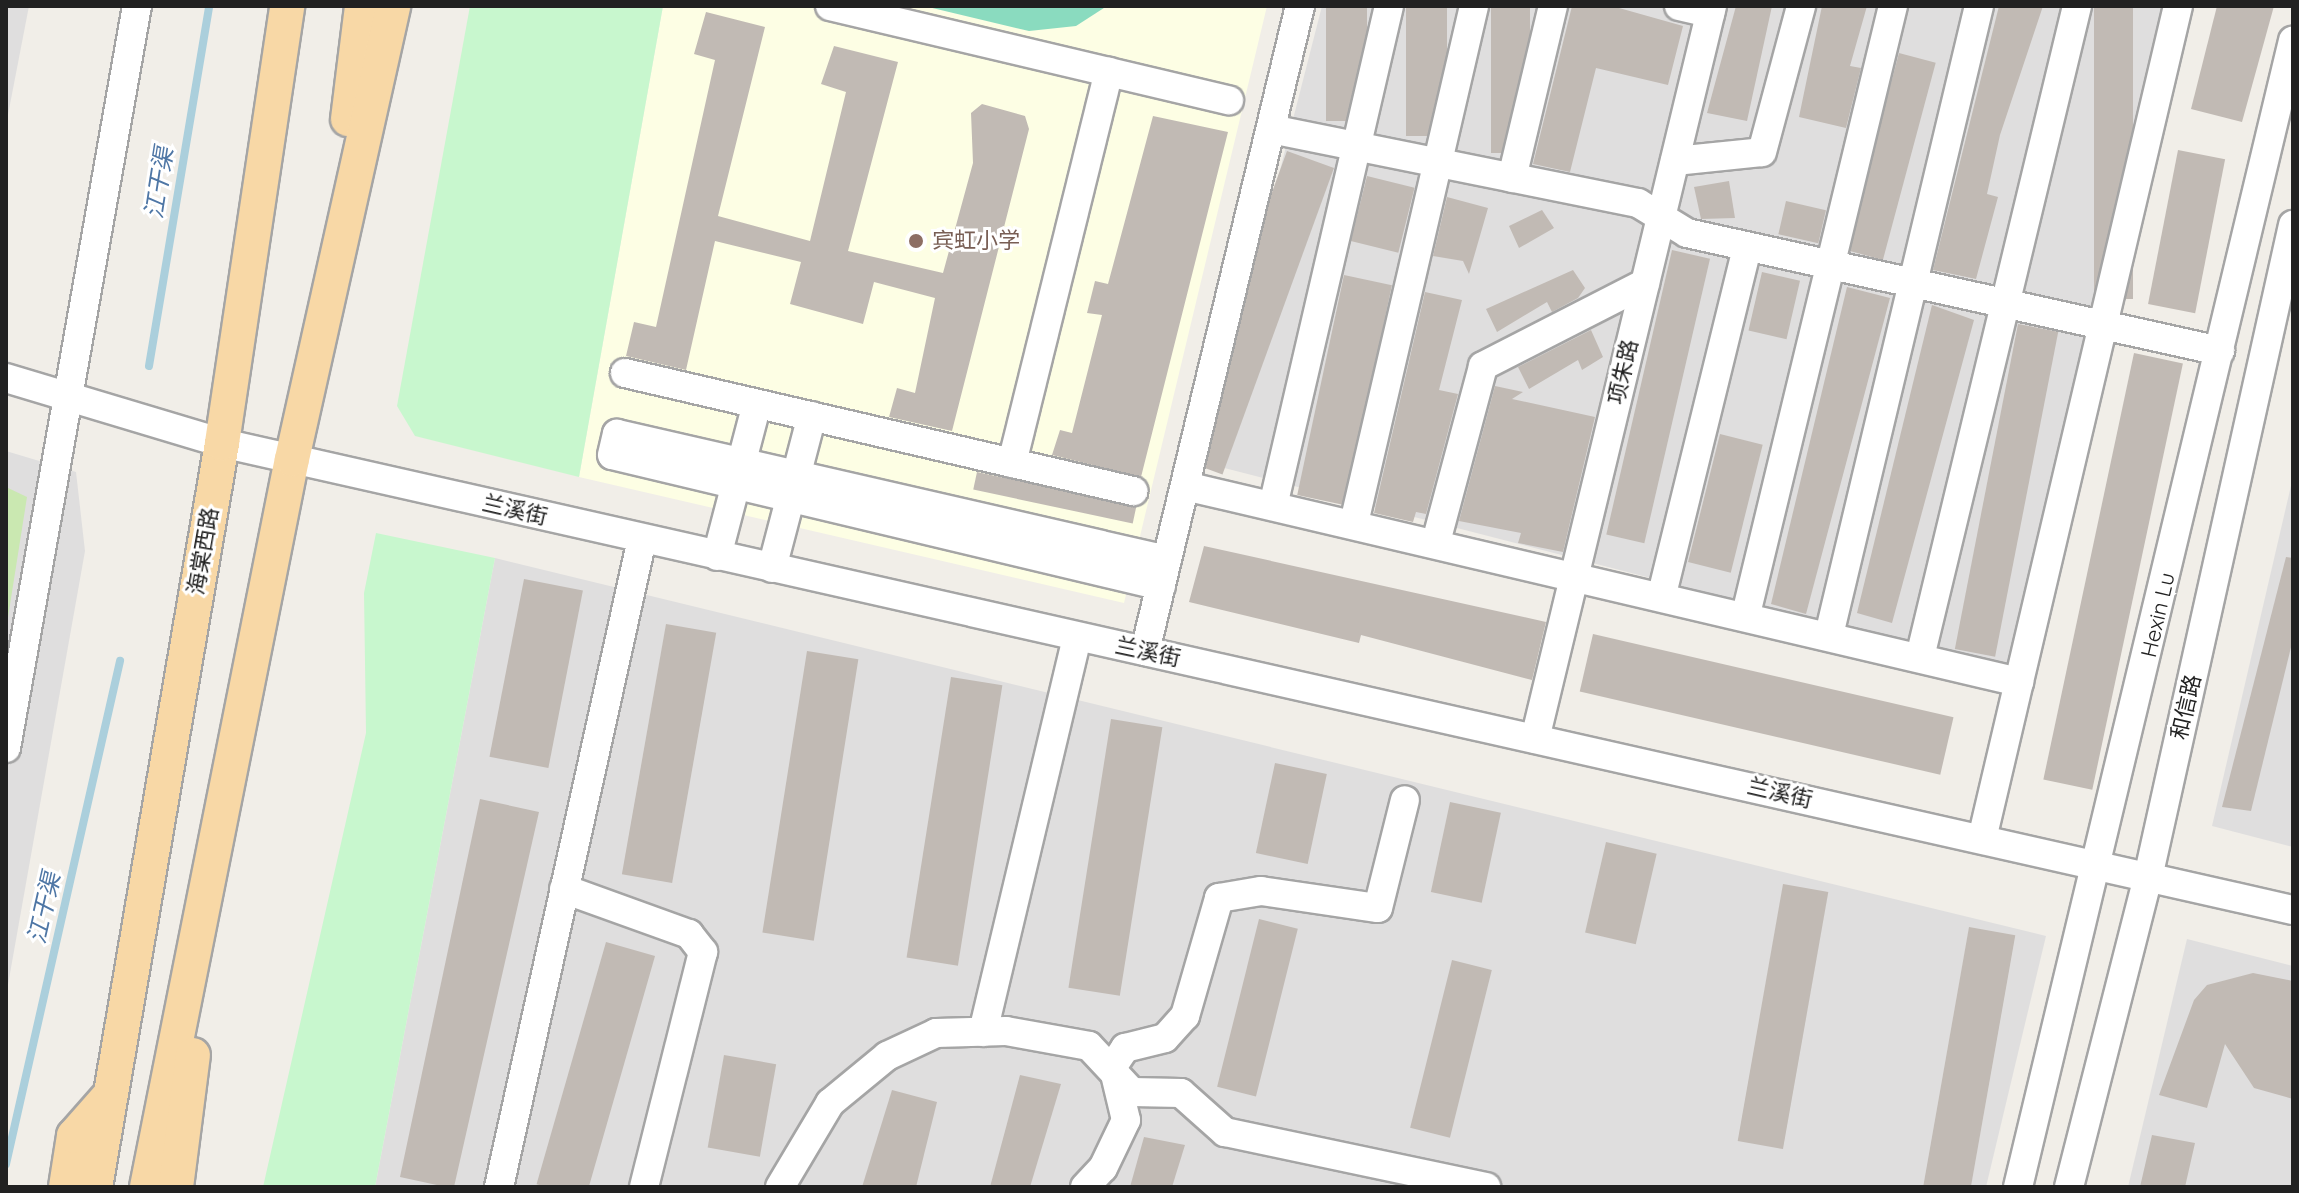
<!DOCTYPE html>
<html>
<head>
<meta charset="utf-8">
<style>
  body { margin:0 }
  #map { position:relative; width:2299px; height:1193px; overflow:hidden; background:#f1eee8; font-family:Quicksand,"Noto Sans SC",sans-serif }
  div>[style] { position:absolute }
  .residential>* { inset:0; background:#dfdede }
  .education>* { inset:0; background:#fdfee4 }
  .grass>* { inset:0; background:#cae8b1 }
  .park>* { inset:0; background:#c8f7ce }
  .pitch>* { inset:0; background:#8adbbf }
  .stream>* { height:8px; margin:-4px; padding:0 4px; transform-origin:4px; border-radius:4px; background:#abcfdc }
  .building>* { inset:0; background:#c1bab4; transform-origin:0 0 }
  .roads { filter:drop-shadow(2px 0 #a5a5a5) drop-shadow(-2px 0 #a5a5a5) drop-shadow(0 2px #a5a5a5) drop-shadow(0 -2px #a5a5a5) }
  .minor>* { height:28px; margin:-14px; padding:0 14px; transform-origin:14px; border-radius:14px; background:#fff }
  .major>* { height:34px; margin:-17px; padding:0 17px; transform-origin:17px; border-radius:17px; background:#f8d8a6 }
  .dots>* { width:22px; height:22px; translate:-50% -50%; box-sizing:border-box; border:4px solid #fff; border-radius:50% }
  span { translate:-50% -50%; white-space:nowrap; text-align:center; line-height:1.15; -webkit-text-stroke:6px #fff; paint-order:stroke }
  .education-label { font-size:22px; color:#785e54 }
  .left { translate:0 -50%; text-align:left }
  .street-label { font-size:22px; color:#212121 }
  .water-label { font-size:24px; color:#4e76a5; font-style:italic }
  .frame { position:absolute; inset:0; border:8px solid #212121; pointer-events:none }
</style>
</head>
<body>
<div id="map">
  <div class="residential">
    <i style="clip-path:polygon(6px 6px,29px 6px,6px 125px)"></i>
    <i style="clip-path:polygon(1322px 6px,2167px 6px,2011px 671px,1205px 463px)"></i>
    <i style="clip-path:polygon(6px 451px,76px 472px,85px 551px,6px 996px)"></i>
    <i style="clip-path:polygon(2293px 477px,2293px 847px,2212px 826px)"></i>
    <i style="clip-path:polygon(495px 558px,2046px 936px,1986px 1187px,375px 1187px)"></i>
    <i style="clip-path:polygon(2187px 939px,2293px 966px,2293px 1187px,2128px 1187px)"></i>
  </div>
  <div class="education">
    <i style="clip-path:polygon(663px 6px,1267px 6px,1124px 603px,579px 477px)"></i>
  </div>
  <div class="grass">
    <i style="clip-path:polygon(6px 487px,27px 497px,6px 630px)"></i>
  </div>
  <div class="park">
    <i style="clip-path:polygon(470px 6px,663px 6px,579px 477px,415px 436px,397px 406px)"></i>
    <i style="clip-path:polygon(376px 533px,495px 558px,375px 1187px,263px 1187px,366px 733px,364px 593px)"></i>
  </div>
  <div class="pitch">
    <i style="clip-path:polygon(924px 6px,1107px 6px,1076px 26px,1029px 31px)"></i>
  </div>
  <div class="stream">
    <i style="left:149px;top:366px;width:365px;rotate:-80.5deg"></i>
    <i style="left:6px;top:1164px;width:516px;rotate:-77.23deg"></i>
  </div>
  <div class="building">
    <i style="left:1326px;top:6px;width:41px;height:115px"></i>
    <i style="left:1406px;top:6px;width:41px;height:130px"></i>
    <i style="left:1491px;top:6px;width:39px;height:147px"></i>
    <i style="clip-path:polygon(1572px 6px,1612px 6px,1683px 26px,1668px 85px,1596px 68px,1570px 172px,1533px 164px)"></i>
    <i style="clip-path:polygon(1736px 6px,1772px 6px,1747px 121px,1707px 113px)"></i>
    <i style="clip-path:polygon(1822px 6px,1867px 6px,1850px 66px,1861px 68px,1846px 128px,1799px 117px)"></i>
    <i style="clip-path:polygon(1999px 6px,2043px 6px,2000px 135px,1987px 194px,1998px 197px,1976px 279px,1933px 270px)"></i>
    <i style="left:2094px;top:6px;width:39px;height:293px"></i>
    <i style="clip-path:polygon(2217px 6px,2274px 6px,2242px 122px,2191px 109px)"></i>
    <i style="clip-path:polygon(706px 12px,765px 27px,718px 216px,810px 241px,846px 92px,821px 84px,834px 46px,898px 62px,848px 251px,943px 273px,973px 163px,971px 113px,982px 104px,1025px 116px,1029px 129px,952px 431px,889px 417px,897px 388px,915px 393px,935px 298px,874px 282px,863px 324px,790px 304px,801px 262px,715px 241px,686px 370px,626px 356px,634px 322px,656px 327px,715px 60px,694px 54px)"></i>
    <i style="left:1899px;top:53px;width:38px;height:204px;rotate:15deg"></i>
    <i style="clip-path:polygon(1153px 116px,1228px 132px,1141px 477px,1052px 455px,1060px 430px,1072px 433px,1102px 315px,1087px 313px,1095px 281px,1108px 284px)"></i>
    <i style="left:2178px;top:150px;width:48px;height:157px;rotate:11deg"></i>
    <i style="left:1287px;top:151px;width:50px;height:326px;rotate:20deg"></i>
    <i style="left:1367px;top:176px;width:49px;height:67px;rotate:14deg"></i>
    <i style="clip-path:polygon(1729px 181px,1735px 218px,1701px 219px,1694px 187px)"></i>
    <i style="clip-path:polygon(1447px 197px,1488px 208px,1469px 274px,1463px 261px,1433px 256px)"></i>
    <i style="left:1786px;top:201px;width:41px;height:34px;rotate:13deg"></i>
    <i style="clip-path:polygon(1542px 210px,1554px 228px,1519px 248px,1509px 226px)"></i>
    <i style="left:1672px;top:250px;width:39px;height:292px;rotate:13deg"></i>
    <i style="clip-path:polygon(1573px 270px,1585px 288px,1578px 298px,1552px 312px,1547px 302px,1497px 332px,1486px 309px)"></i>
    <i style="left:1762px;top:272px;width:39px;height:60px;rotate:13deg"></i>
    <i style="left:1344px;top:275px;width:49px;height:225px;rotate:12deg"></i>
    <i style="clip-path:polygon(1847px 287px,1890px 298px,1806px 614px,1771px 604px)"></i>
    <i style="clip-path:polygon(1425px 292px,1462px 300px,1439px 390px,1458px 394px,1426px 514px,1416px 512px,1413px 522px,1374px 513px)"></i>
    <i style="clip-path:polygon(1932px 305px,1974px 320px,1892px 623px,1857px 613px)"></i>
    <i style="left:2018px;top:324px;width:41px;height:331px;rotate:11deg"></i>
    <i style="clip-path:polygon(1591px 330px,1603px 357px,1582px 370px,1578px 360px,1529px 389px,1518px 367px)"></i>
    <i style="left:2134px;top:353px;width:50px;height:436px;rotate:12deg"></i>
    <i style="clip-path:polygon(1495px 386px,1523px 392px,1512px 399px,1595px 417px,1563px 552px,1518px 543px,1521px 533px,1459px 521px)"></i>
    <i style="left:1720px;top:434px;width:44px;height:132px;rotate:14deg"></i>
    <i style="left:977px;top:472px;width:163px;height:18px;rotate:12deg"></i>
    <i style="clip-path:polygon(1204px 546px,1546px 622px,1532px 680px,1361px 635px,1359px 643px,1189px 602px)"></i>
    <i style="clip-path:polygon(2286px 557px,2293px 558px,2293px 639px,2251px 811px,2222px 807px)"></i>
    <i style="left:524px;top:579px;width:60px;height:181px;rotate:11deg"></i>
    <i style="left:666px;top:624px;width:51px;height:254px;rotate:10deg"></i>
    <i style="left:1593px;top:634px;width:370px;height:59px;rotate:13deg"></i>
    <i style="left:807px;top:651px;width:52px;height:285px;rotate:9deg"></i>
    <i style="left:951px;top:677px;width:52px;height:284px;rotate:9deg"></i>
    <i style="left:1111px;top:719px;width:52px;height:272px;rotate:9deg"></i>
    <i style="left:1275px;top:763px;width:53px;height:92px;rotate:12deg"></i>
    <i style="clip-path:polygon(480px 799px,539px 812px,454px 1187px,446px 1187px,400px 1177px)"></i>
    <i style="left:1450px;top:802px;width:52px;height:92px;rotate:12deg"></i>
    <i style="left:1606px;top:842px;width:52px;height:93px;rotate:13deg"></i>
    <i style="left:1783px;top:884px;width:46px;height:261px;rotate:10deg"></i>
    <i style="left:1259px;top:919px;width:40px;height:173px;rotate:14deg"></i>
    <i style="left:1969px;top:927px;width:47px;height:262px;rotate:10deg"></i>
    <i style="left:606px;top:942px;width:51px;height:252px;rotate:16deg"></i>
    <i style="left:1452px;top:960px;width:41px;height:173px;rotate:14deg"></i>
    <i style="clip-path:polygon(2253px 973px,2293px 981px,2293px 1099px,2254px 1088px,2225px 1044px,2207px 1108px,2159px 1095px,2194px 1000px,2207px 985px)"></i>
    <i style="left:724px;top:1055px;width:53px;height:94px;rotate:10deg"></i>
    <i style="clip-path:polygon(1020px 1075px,1061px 1084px,1030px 1187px,990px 1187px)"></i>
    <i style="clip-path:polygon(892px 1090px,937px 1102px,916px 1187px,862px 1187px)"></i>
    <i style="clip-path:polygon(2152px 1135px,2195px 1143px,2185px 1187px,2140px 1187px)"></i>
    <i style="clip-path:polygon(1144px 1137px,1185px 1145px,1172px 1187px,1130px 1187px)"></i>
  </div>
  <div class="roads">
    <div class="minor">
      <i style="left:830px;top:6px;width:410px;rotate:13.3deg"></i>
      <i style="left:1679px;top:6px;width:32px;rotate:13deg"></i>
      <i style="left:1271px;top:129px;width:374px;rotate:11.4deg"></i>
      <i style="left:1638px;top:203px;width:57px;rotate:31.5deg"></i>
      <i style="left:1687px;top:233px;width:546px;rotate:12.48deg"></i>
      <i style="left:1675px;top:161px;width:87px;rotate:-5.9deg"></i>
      <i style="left:1762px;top:152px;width:151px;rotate:-75deg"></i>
      <i style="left:1512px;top:178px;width:177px;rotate:-76.6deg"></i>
      <i style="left:625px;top:373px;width:522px;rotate:13.08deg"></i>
      <i style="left:6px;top:378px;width:226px;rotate:16.7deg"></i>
      <i style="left:222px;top:443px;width:2123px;rotate:12.71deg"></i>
      <i style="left:1012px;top:463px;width:403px;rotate:-76.1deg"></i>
      <i style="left:1185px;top:486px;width:857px;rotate:13.23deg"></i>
      <i style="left:1273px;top:506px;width:513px;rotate:-76.94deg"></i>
      <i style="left:1354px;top:523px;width:531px;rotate:-76.93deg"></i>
      <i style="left:1436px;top:542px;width:182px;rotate:-75deg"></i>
      <i style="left:1483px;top:366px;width:182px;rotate:-27.1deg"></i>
      <i style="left:717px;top:556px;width:157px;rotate:-75.3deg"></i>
      <i style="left:772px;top:568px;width:157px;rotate:-75.3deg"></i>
      <i style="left:1161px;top:586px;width:564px;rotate:-166.58deg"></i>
      <i style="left:612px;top:455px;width:22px;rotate:-77deg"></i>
      <i style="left:617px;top:434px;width:564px;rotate:12.9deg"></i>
      <i style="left:1662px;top:594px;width:357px;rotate:-76.2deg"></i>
      <i style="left:1746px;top:614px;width:626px;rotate:-76.41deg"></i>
      <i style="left:1829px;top:635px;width:647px;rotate:-76.59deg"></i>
      <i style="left:1145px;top:651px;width:663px;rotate:-76.49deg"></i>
      <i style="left:1920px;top:657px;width:670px;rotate:-76.44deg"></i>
      <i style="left:1535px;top:739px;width:754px;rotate:-76.42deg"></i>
      <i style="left:6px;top:748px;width:753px;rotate:-79.99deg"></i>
      <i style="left:1982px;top:839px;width:856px;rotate:-76.76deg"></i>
      <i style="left:564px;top:889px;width:133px;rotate:19.8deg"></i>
      <i style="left:689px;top:934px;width:23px;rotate:52deg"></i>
      <i style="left:703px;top:952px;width:242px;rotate:104.1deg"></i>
      <i style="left:983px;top:1032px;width:405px;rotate:-76.6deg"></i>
      <i style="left:499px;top:1187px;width:664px;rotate:-77.56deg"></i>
      <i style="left:780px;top:1187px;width:98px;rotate:-59.2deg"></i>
      <i style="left:830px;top:1103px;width:74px;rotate:-39.5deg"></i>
      <i style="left:887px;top:1056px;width:54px;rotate:-25.1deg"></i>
      <i style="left:936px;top:1033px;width:70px;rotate:-1.6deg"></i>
      <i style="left:1006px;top:1031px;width:84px;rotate:10.2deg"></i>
      <i style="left:1089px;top:1046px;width:63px;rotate:46.9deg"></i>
      <i style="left:1132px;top:1092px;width:49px;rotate:1.2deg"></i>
      <i style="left:1181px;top:1093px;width:59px;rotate:41.6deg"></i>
      <i style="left:1225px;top:1132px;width:267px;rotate:11.9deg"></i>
      <i style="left:1085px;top:1187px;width:26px;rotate:-47deg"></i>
      <i style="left:1103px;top:1168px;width:53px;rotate:-64.4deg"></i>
      <i style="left:1126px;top:1120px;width:56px;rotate:-103.5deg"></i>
      <i style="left:1113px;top:1066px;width:22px;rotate:-56deg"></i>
      <i style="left:1125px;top:1048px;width:41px;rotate:-14deg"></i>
      <i style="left:1165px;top:1038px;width:30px;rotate:-48deg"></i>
      <i style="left:1185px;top:1016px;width:123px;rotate:-73.9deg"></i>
      <i style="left:1219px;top:898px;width:43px;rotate:-9.5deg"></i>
      <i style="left:1261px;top:891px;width:118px;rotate:8.3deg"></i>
      <i style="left:1378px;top:908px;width:111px;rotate:-76deg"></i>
      <i style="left:2018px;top:1187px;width:1179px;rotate:-76.51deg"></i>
      <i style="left:2069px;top:1187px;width:324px;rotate:-75.7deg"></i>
      <i style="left:2149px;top:873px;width:664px;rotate:-77.47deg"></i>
    </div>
    <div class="major">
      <i style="left:348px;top:119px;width:114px;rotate:-82.9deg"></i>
      <i style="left:66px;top:1187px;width:52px;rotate:-81.1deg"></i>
      <i style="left:74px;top:1136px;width:55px;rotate:-48.7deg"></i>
      <i style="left:95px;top:1187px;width:755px;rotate:-80.31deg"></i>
      <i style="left:222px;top:443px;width:442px;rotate:-81.5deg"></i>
      <i style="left:147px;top:1187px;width:742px;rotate:-78.74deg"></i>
      <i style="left:292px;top:459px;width:464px;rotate:-77.4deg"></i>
      <i style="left:176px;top:1187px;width:133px;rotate:-82.7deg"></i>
    </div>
  </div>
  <div class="dots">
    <i style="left:916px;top:241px;background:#8d6e63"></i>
  </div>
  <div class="education-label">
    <span class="left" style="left:932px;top:241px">宾虹小学</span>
  </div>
  <div class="street-label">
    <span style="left:1623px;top:372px;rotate:-77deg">项朱路</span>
    <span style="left:515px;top:510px;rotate:13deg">兰溪街</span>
    <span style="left:203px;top:551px;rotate:-80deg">海棠西路</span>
    <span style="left:2158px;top:615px;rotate:-77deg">Hexin Lu</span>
    <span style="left:1148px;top:652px;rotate:12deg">兰溪街</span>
    <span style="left:2186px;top:707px;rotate:-77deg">和信路</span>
    <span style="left:1780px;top:793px;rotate:13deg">兰溪街</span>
  </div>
  <div class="water-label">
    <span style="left:159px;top:183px;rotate:-81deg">江干渠</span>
    <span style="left:44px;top:908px;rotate:-77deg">江干渠</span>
  </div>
  <div class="frame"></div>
</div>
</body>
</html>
